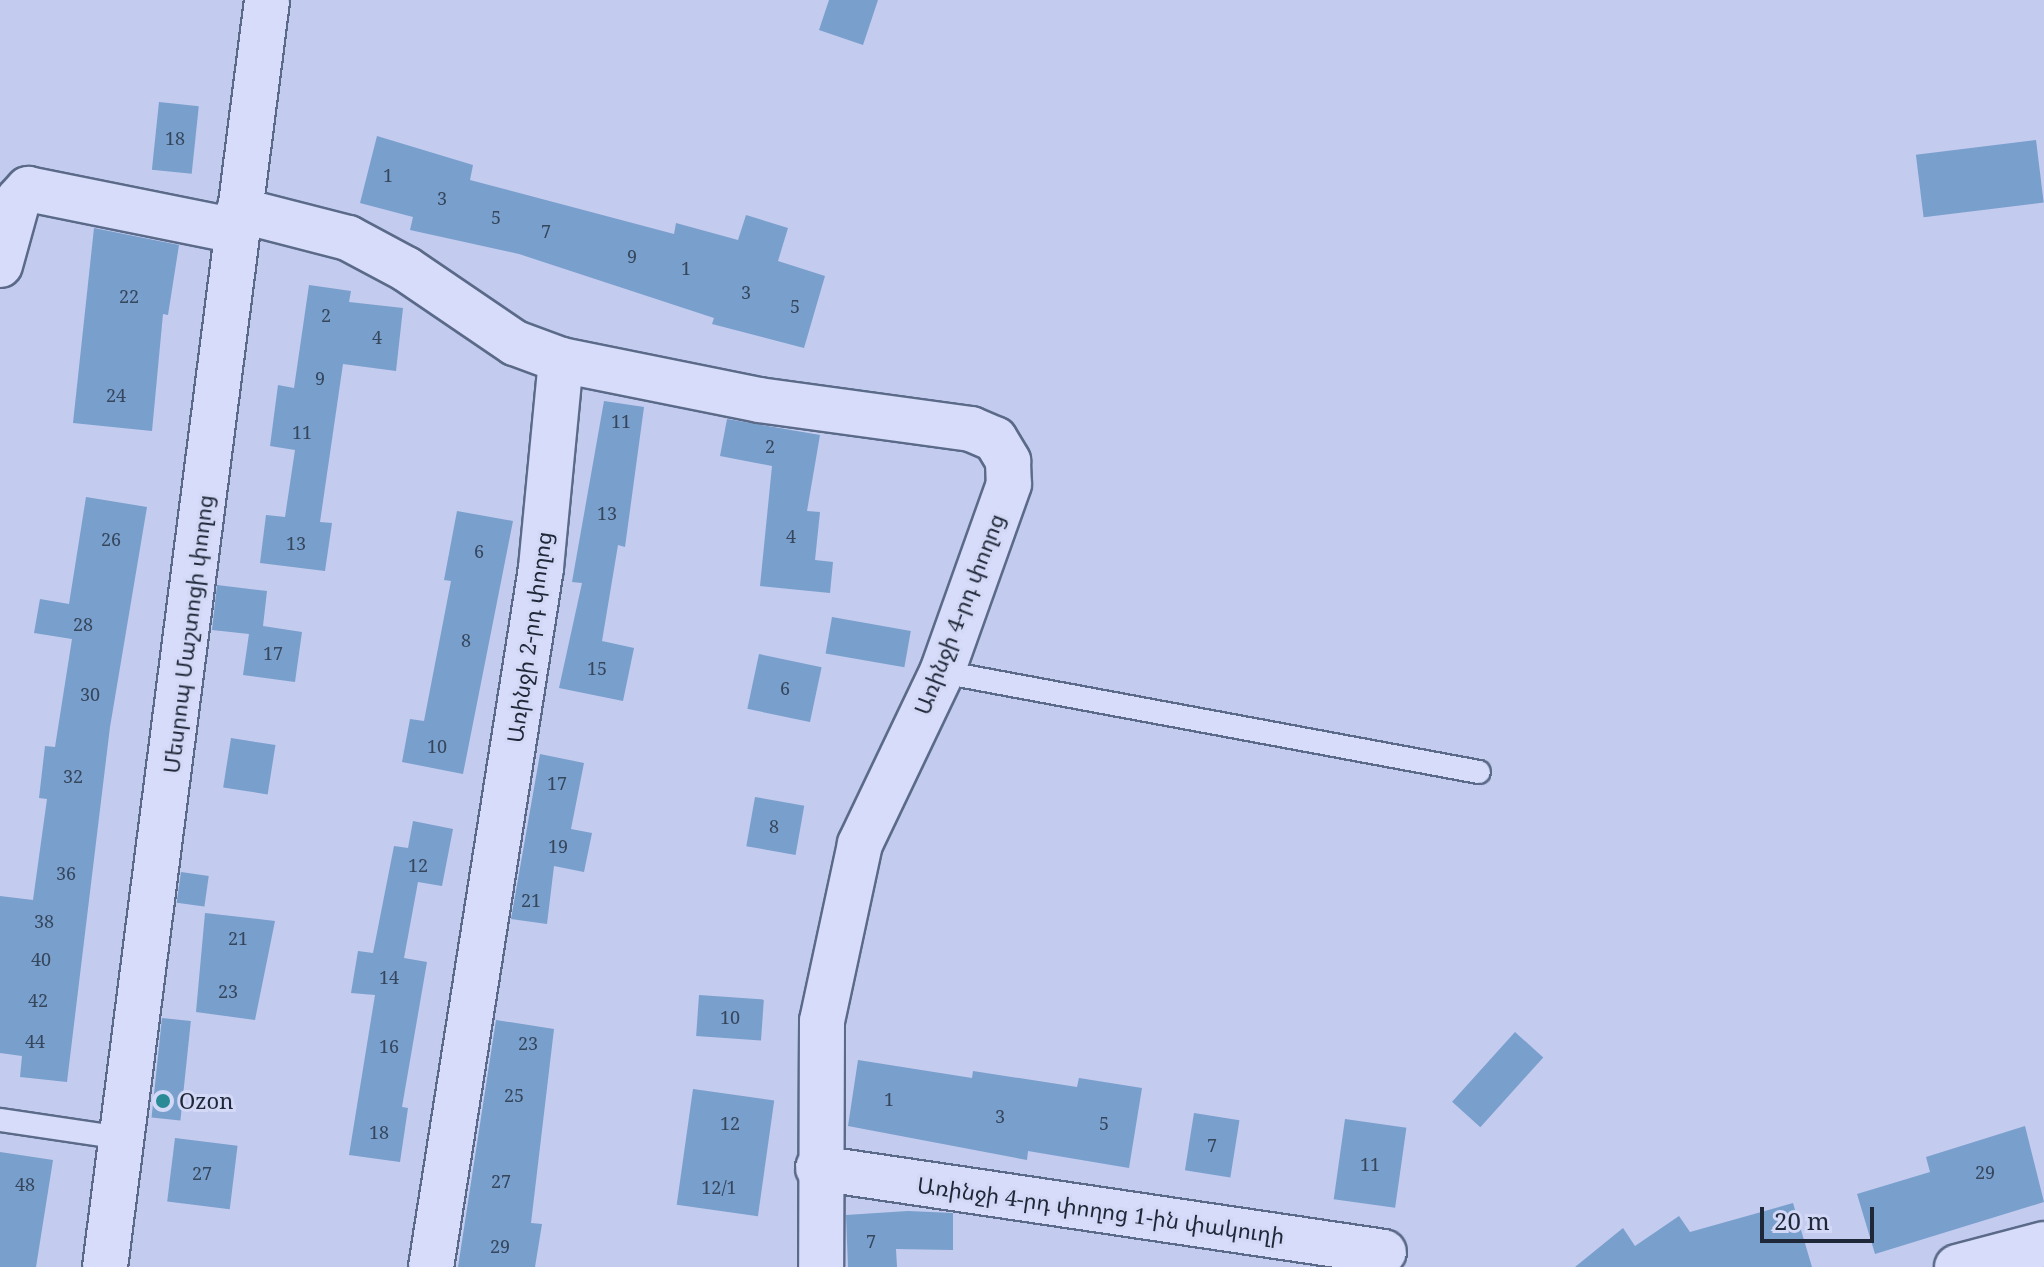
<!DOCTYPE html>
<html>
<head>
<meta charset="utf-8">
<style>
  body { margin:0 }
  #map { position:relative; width:2044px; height:1267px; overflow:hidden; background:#c3cbee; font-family:"Noto Serif","Noto Sans Armenian",serif }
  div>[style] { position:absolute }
  .building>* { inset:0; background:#799fcc; transform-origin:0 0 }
  .roads { filter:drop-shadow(2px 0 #5a6a88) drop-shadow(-2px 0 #5a6a88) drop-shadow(0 2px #5a6a88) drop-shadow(0 -2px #5a6a88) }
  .service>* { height:22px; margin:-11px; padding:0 11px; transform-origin:11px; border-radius:11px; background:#d6dcf9 }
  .minor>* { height:44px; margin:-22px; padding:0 22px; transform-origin:22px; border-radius:22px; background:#d6dcf9 }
  .tertiary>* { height:44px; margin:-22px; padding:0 22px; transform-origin:22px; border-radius:22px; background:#d6dcf9 }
  .dots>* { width:22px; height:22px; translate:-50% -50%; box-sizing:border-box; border:4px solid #d2d8f5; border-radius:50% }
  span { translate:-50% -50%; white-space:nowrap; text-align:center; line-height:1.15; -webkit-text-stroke:6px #d2d8f5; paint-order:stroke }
  .number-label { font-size:18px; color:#35465d }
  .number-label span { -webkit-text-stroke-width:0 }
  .street-label { font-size:22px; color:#1e2838 }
  .poi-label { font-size:22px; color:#1e2838 }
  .left { translate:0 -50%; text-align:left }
  .scale { position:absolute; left:1760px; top:1207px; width:114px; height:36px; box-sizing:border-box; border:4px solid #1e2838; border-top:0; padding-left:10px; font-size:24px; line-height:28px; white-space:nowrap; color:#1e2838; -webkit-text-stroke:6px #d2d8f5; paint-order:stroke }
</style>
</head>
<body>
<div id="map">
  <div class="building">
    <i style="clip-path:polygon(829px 0,878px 0,863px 45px,819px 30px)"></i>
    <i style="left:159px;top:102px;width:40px;height:68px;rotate:6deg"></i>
    <i style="clip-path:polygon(377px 136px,473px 165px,470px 180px,674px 234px,676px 223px,738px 240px,746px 215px,788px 228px,778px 261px,825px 276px,804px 348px,712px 324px,714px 318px,519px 254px,410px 230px,413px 217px,360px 203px)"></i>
    <i style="left:2036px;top:140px;width:63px;height:121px;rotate:83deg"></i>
    <i style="clip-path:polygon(94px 228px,179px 245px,168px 315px,163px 314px,152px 431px,73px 423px)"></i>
    <i style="clip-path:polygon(309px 285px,351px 291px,349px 302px,403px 308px,396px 371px,343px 364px,320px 522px,332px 523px,325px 571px,260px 563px,266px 515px,285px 517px,295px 450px,270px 446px,278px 385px,294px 388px)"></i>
    <i style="clip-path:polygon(604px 401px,644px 407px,625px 547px,618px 545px,602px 641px,634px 648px,623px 701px,559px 688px,582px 583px,572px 582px)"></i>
    <i style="clip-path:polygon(727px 419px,820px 435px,807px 511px,820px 512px,815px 560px,833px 562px,830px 593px,760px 586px,772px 466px,720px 456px)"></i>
    <i style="clip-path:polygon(86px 497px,147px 507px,110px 727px,67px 1082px,20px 1077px,22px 1056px,0 1053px,0 896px,33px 900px,47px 799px,39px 798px,45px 746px,55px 747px,72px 639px,34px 633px,40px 599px,69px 604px)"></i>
    <i style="clip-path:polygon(457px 511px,513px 521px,463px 774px,402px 762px,410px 719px,424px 721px,451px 581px,444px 580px)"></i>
    <i style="clip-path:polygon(217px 585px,267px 591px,263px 626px,302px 632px,295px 682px,243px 675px,249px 634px,212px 630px)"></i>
    <i style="left:832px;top:617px;width:80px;height:37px;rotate:10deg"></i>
    <i style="left:759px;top:654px;width:64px;height:56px;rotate:12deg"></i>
    <i style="left:231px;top:738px;width:45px;height:50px;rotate:9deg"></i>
    <i style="clip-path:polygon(540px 754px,584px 763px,571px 829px,592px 833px,584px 872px,554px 866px,547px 924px,511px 919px)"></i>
    <i style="left:755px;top:797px;width:50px;height:50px;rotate:10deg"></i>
    <i style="clip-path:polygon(413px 821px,453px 829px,442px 886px,418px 882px,404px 958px,427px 962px,402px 1107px,408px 1108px,400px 1162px,349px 1155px,375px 995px,351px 993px,358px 951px,373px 953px,394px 846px,408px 848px)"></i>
    <i style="left:181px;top:872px;width:28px;height:31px;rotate:8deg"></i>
    <i style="clip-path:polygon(205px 913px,275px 921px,255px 1020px,196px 1012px)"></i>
    <i style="left:699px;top:995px;width:65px;height:41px;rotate:4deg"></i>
    <i style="left:162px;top:1018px;width:29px;height:100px;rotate:6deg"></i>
    <i style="clip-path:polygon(496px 1020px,554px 1029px,531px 1223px,542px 1224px,535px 1267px,458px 1267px)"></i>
    <i style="left:1515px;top:1032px;width:38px;height:94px;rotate:42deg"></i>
    <i style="clip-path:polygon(858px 1060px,972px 1078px,973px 1071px,1077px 1087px,1079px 1078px,1142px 1088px,1129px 1168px,1028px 1151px,1027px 1160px,848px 1126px)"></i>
    <i style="left:693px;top:1089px;width:82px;height:117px;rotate:8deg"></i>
    <i style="left:1194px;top:1113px;width:46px;height:58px;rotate:9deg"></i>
    <i style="left:1345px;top:1119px;width:62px;height:81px;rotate:8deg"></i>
    <i style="clip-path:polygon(2025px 1126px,2044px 1202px,1875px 1254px,1857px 1194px,1930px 1172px,1926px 1157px)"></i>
    <i style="left:175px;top:1138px;width:63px;height:64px;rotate:7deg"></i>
    <i style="clip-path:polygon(0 1152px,53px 1160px,36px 1267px,0 1267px)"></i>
    <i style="clip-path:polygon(1793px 1203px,1812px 1267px,1575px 1267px,1623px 1228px,1635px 1246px,1679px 1216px,1690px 1232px)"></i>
    <i style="clip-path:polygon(908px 1211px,953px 1213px,953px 1250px,896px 1249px,897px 1267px,848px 1267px,846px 1215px)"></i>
  </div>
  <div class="roads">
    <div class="service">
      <i style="left:942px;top:672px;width:546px;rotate:10.55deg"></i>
      <i style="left:0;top:1120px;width:123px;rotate:8.4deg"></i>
    </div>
    <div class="minor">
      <i style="left:239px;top:210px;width:113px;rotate:14.4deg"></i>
      <i style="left:348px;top:238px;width:66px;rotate:28.1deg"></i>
      <i style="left:406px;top:269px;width:132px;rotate:34.2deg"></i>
      <i style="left:515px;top:343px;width:49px;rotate:20.3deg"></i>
      <i style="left:561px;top:360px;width:209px;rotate:95.5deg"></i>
      <i style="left:541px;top:568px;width:708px;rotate:98.94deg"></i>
      <i style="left:0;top:265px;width:67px;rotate:-74.5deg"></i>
      <i style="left:18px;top:200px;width:15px;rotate:-48deg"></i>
      <i style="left:28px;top:189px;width:213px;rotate:11.4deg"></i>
      <i style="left:561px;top:360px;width:202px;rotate:11.4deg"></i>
      <i style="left:759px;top:400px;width:214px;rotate:7.8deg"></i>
      <i style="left:971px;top:429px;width:26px;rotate:23deg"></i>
      <i style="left:995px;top:439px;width:26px;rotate:59deg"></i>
      <i style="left:1008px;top:461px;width:23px;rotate:88deg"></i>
      <i style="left:1009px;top:484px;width:200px;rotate:109.6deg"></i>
      <i style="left:942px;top:672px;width:191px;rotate:115.5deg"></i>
      <i style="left:860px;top:844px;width:181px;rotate:102.1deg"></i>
      <i style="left:822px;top:1021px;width:246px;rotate:90.2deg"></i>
      <i style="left:818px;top:1168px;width:572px;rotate:8.44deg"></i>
      <i style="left:1957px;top:1267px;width:90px;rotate:-14.8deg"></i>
    </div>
    <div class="tertiary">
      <i style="left:105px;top:1267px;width:1277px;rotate:-82.71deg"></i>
    </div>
  </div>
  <div class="dots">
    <i style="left:163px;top:1101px;background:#2a8a96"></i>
  </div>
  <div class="number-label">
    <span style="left:175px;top:138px">18</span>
    <span style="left:388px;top:175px">1</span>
    <span style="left:442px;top:198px">3</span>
    <span style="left:496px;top:217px">5</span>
    <span style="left:546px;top:231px">7</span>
    <span style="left:632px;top:256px">9</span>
    <span style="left:686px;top:268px">1</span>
    <span style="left:746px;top:292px">3</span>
    <span style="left:129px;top:296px">22</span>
    <span style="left:795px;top:306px">5</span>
    <span style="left:326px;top:315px">2</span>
    <span style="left:377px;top:337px">4</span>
    <span style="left:320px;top:378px">9</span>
    <span style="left:116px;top:395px">24</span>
    <span style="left:621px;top:421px">11</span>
    <span style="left:302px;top:432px">11</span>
    <span style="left:770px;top:446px">2</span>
    <span style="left:607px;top:513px">13</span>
    <span style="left:791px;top:536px">4</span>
    <span style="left:111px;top:539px">26</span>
    <span style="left:296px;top:543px">13</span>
    <span style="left:479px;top:551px">6</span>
    <span style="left:83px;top:624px">28</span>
    <span style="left:466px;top:640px">8</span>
    <span style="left:273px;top:653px">17</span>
    <span style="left:597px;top:668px">15</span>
    <span style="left:785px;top:688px">6</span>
    <span style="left:90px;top:694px">30</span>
    <span style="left:437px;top:746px">10</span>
    <span style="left:73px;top:776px">32</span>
    <span style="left:557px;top:783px">17</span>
    <span style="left:774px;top:826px">8</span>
    <span style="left:558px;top:846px">19</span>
    <span style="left:418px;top:865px">12</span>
    <span style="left:66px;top:873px">36</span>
    <span style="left:531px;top:900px">21</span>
    <span style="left:44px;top:921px">38</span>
    <span style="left:238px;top:938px">21</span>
    <span style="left:41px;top:959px">40</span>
    <span style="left:389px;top:977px">14</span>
    <span style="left:228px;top:991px">23</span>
    <span style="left:38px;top:1000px">42</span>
    <span style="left:730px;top:1017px">10</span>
    <span style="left:35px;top:1041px">44</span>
    <span style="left:528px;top:1043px">23</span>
    <span style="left:389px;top:1046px">16</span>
    <span style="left:514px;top:1095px">25</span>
    <span style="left:889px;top:1099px">1</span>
    <span style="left:1000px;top:1116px">3</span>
    <span style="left:730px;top:1123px">12</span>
    <span style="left:1104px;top:1123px">5</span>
    <span style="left:379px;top:1132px">18</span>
    <span style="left:1212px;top:1145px">7</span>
    <span style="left:1370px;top:1164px">11</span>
    <span style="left:1985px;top:1172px">29</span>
    <span style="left:202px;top:1173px">27</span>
    <span style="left:501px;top:1181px">27</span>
    <span style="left:25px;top:1184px">48</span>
    <span style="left:719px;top:1187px">12/1</span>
    <span style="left:871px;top:1241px">7</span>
    <span style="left:500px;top:1246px">29</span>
  </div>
  <div class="street-label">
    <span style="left:959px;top:614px;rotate:-69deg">Առինջի 4-րդ փողոց</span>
    <span style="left:188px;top:634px;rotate:-83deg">Մեսրոպ Մաշտոցի փողոց</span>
    <span style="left:529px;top:637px;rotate:-82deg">Առինջի 2-րդ փողոց</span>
    <span style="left:1101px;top:1210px;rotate:8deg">Առինջի 4-րդ փողոց 1-ին փակուղի</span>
  </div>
  <div class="poi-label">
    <span class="left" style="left:179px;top:1101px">Ozon</span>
  </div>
  <div class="scale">20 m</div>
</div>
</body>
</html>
